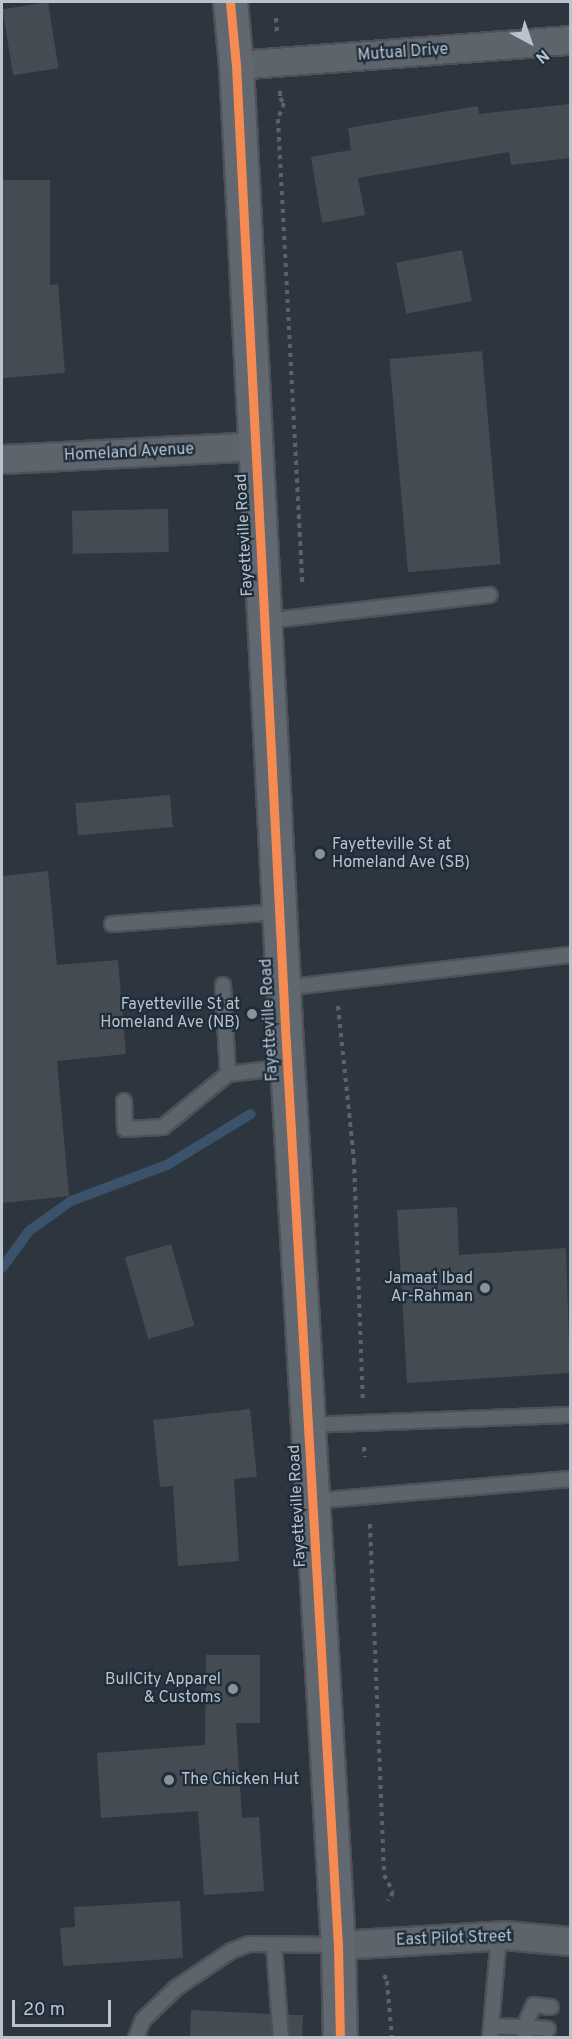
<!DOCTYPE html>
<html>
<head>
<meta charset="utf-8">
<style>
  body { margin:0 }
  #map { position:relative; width:572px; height:2039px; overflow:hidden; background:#2d363e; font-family:Overpass,sans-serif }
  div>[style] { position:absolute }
  .stream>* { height:10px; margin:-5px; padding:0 5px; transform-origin:5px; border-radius:5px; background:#3a536a }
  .building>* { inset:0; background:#444b52; transform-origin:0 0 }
  .path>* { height:4px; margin-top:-2px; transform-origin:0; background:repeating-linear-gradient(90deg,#5b6368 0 4.5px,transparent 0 9px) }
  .roads { filter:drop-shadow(2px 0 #4c5258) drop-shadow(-2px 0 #4c5258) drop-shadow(0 2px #4c5258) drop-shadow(0 -2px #4c5258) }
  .service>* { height:14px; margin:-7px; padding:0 7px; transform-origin:7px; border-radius:7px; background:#5e646b }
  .minor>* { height:27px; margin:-13.5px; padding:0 13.5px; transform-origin:13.5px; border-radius:13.5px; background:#5e646b }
  .secondary>* { height:33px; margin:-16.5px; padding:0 16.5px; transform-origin:16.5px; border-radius:16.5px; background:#626870 }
  .cycleway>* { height:9px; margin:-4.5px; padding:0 4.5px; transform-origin:4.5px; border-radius:4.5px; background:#f68b52 }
  .dots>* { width:16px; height:16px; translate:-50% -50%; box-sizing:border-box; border:3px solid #1f2d3a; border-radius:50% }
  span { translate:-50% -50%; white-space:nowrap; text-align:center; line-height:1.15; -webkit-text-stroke:4.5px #1f2d3a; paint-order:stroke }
  .street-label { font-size:16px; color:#b8c3ce }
  .poi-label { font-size:16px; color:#b8c3ce }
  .left { translate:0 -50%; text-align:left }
  .right { translate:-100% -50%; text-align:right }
  .frame { position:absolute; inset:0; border:3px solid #b8c3ce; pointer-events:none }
  .north { position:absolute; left:500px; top:12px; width:60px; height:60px; -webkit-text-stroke:4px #1f2d3a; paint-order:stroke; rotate:140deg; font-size:16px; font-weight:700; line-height:24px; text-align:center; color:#b8c3ce }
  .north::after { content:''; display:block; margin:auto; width:21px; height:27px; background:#b8c3ce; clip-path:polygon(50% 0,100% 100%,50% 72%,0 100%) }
  .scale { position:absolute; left:12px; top:2000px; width:99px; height:27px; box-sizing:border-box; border:3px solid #b8c3ce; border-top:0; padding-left:8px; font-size:18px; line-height:21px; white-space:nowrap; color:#b8c3ce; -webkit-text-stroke:4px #1f2d3a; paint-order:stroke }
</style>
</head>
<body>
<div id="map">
  <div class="stream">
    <i style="left:2px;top:1268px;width:46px;rotate:-53.9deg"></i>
    <i style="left:29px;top:1231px;width:52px;rotate:-35.5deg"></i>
    <i style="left:71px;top:1201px;width:103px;rotate:-20.6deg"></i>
    <i style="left:167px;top:1165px;width:98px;rotate:-31.3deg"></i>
  </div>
  <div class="building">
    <i style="left:48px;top:2px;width:67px;height:46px;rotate:81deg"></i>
    <i style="clip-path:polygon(570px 104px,570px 158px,511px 165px,509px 152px,358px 178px,365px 215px,322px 223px,311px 157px,351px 150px,348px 128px,478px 106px,479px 114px)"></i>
    <i style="clip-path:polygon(2px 180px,50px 180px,50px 285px,58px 284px,65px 373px,2px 378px)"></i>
    <i style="left:462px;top:250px;width:52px;height:67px;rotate:79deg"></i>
    <i style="left:482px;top:351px;width:214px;height:93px;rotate:85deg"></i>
    <i style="left:168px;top:509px;width:43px;height:96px;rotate:89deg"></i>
    <i style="left:170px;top:795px;width:32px;height:95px;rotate:85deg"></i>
    <i style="clip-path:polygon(48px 871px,57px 965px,118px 960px,126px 1054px,57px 1061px,69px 1196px,2px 1203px,2px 876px)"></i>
    <i style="clip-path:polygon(457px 1207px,459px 1255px,566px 1248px,570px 1373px,407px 1383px,397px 1210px)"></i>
    <i style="left:171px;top:1244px;width:85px;height:48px;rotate:74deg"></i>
    <i style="clip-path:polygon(250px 1409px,257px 1477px,234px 1479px,239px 1561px,178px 1566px,173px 1486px,160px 1487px,153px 1420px)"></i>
    <i style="clip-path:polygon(206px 1655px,260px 1655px,260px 1723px,236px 1723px,242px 1818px,259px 1817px,264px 1891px,204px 1895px,198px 1811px,101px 1818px,97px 1753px,205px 1745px)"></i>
    <i style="clip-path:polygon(180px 1901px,183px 1958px,63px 1966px,60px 1928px,75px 1927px,74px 1907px)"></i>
    <i style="clip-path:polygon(191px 2010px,270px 2014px,272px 2037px,190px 2037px)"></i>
    <i style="clip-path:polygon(288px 2015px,303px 2015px,302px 2037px,290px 2037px)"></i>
  </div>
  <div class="path">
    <i style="left:276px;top:18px;width:15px;rotate:86deg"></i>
    <i style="left:280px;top:91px;width:7px;rotate:90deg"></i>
    <i style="left:280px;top:98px;width:6px;rotate:51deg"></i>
    <i style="left:284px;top:103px;width:17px;rotate:111deg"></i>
    <i style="left:278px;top:119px;width:464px;rotate:87deg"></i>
    <i style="left:338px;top:1006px;width:155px;rotate:84.1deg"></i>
    <i style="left:354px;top:1160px;width:241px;rotate:87.9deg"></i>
    <i style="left:364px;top:1447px;width:10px;rotate:84deg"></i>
    <i style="left:370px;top:1524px;width:351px;rotate:87.7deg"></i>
    <i style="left:384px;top:1875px;width:19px;rotate:62deg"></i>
    <i style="left:393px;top:1892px;width:10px;rotate:119deg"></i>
    <i style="left:384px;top:1975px;width:7px;rotate:63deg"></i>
    <i style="left:387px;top:1981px;width:57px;rotate:85deg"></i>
  </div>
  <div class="roads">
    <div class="service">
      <i style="left:265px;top:621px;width:226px;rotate:-6.6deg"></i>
      <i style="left:112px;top:924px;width:168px;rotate:-4.1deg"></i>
      <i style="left:223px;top:985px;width:89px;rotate:86.8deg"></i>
      <i style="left:283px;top:988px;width:289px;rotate:-6.6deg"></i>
      <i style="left:124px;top:1101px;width:28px;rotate:88deg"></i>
      <i style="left:125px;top:1129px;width:38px;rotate:-3deg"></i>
      <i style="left:163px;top:1127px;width:84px;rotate:-39.2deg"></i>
      <i style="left:228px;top:1074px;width:60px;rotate:-6.7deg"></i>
      <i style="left:308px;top:1425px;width:262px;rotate:-2.2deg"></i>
      <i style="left:313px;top:1501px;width:258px;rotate:-4.9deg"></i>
      <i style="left:274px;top:1945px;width:93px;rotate:85.7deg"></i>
      <i style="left:491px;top:2026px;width:33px;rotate:2deg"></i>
      <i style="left:524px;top:2027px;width:11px;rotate:80deg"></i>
      <i style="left:548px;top:2029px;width:24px;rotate:-175deg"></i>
      <i style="left:524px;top:2027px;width:24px;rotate:-66deg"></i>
      <i style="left:534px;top:2005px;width:17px;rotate:7deg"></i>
      <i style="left:136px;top:2038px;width:19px;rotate:-69deg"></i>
      <i style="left:143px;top:2020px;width:46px;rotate:-44.1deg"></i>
      <i style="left:176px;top:1988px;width:66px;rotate:-33.9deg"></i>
      <i style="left:231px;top:1951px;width:19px;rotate:-21deg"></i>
      <i style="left:249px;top:1944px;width:89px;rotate:0.6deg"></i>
      <i style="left:490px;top:2038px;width:103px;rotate:-85deg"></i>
    </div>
    <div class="minor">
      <i style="left:236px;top:65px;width:335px;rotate:-4.3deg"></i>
      <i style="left:2px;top:459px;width:254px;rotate:-2.9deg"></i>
      <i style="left:338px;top:1945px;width:166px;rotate:-3.4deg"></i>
      <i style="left:504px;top:1935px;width:66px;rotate:5.2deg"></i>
    </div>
    <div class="secondary">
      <i style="left:230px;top:2px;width:63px;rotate:84.6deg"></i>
      <i style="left:236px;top:65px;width:963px;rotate:87.08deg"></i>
      <i style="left:285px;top:1027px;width:920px;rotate:86.7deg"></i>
      <i style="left:338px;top:1945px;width:93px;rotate:88.8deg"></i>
    </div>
  </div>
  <div class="cycleway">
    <i style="left:230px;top:2px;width:63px;rotate:84.6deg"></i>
    <i style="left:236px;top:65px;width:963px;rotate:87.08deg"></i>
    <i style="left:285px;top:1027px;width:920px;rotate:86.7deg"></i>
    <i style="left:338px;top:1945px;width:93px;rotate:88.8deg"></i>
  </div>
  <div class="dots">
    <i style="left:320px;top:854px;background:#87929c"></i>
    <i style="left:252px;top:1014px;background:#87929c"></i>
    <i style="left:485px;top:1288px;background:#87929c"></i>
    <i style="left:233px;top:1689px;background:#87929c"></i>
    <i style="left:169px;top:1780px;background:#87929c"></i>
  </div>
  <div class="street-label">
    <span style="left:403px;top:53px;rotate:-4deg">Mutual Drive</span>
    <span style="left:129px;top:453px;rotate:-3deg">Homeland Avenue</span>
    <span style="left:245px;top:535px;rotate:-93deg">Fayetteville Road</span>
    <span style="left:270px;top:1020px;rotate:-93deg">Fayetteville Road</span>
    <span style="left:298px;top:1506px;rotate:-93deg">Fayetteville Road</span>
    <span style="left:454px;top:1939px;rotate:-2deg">East Pilot Street</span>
  </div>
  <div class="poi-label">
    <span class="left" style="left:332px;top:854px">Fayetteville St at<br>Homeland Ave (SB)</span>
    <span class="right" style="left:240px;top:1014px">Fayetteville St at<br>Homeland Ave (NB)</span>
    <span class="right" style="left:473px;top:1288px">Jamaat Ibad<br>Ar-Rahman</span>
    <span class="right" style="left:221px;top:1689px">BullCity Apparel<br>&amp; Customs</span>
    <span class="left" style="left:181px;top:1780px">The Chicken Hut</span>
  </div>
  <div class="frame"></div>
  <div class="north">N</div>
  <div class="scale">20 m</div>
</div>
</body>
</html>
